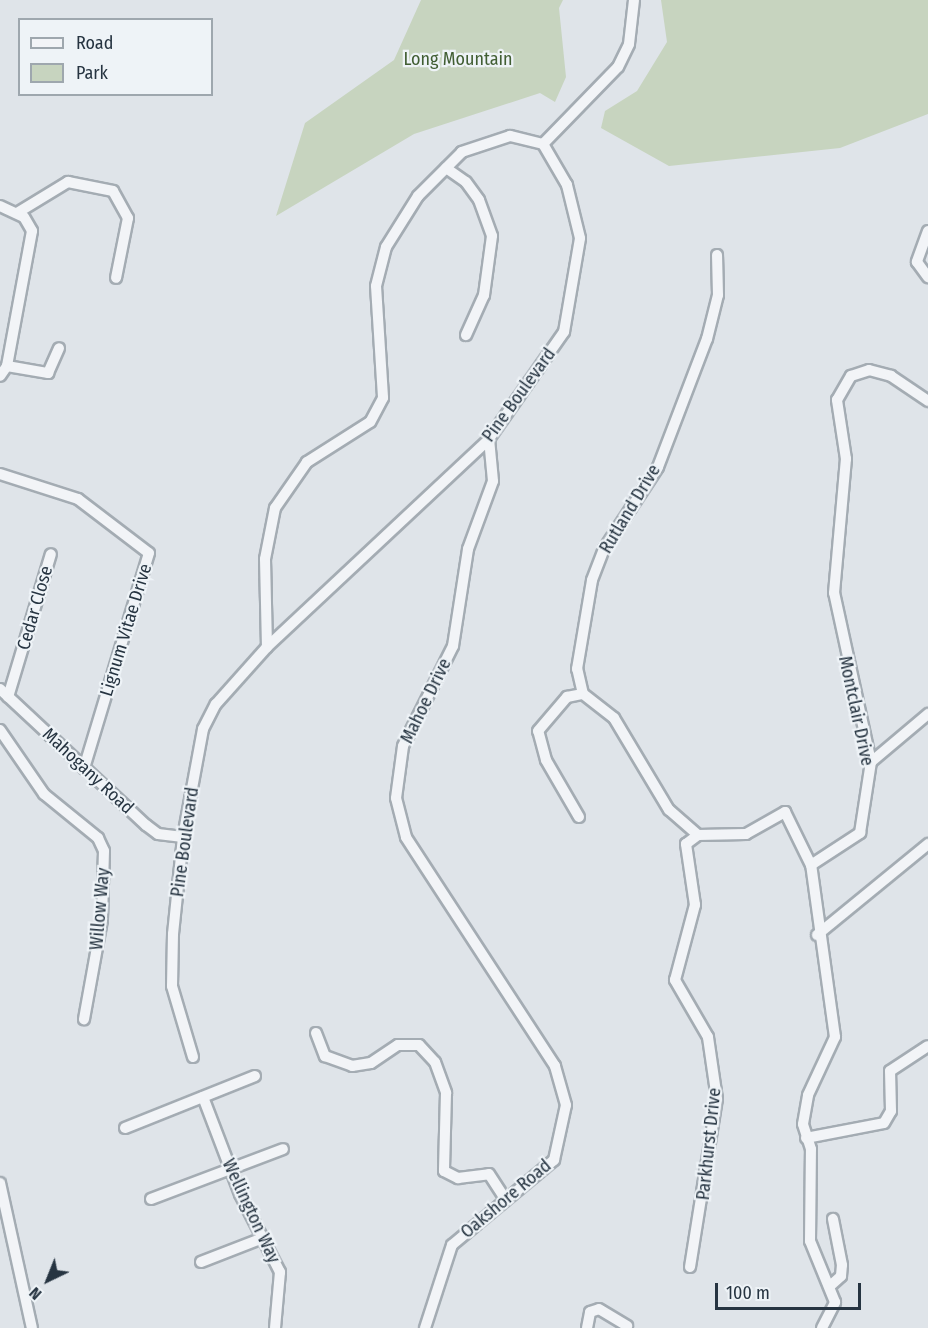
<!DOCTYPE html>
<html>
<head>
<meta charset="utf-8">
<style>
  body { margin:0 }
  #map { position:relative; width:928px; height:1328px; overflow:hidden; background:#dfe4e9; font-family:"Fira Sans Condensed",sans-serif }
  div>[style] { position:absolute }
  .green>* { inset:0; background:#c7d4bf }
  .roads { filter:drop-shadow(2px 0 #a4acb3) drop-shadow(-2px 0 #a4acb3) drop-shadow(0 2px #a4acb3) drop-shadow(0 -2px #a4acb3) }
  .minor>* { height:10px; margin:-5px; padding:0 5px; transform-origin:5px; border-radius:5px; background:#f2f4f7 }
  span { translate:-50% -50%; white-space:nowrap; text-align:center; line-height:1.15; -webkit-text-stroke:4.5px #eef3f7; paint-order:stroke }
  .park-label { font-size:18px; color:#415e33 }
  .street-label { font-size:18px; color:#263441 }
  .legend { position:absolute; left:18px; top:18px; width:195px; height:78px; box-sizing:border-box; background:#eef3f7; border:2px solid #9ea7ae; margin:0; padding:8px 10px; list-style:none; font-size:18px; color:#263441 }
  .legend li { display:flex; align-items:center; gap:12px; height:30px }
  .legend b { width:30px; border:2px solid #9ea7ae }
  .north { position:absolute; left:18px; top:1250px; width:60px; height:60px; -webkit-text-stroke:4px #eef3f7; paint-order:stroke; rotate:223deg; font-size:16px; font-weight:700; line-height:24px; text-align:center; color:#263441 }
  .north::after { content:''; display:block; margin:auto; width:21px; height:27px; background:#263441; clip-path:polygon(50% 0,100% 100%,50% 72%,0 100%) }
  .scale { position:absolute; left:715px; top:1283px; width:146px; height:27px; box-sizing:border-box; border:3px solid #263441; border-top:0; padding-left:8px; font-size:18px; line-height:21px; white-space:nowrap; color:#263441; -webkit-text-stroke:4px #eef3f7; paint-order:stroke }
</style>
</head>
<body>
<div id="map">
  <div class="green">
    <i style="clip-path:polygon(421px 0,563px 0,559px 8px,566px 77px,555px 102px,540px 93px,414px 134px,276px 216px,305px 123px,394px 60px)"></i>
    <i style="clip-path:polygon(661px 0,928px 0,928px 114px,840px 148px,669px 166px,601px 128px,605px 111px,637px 91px,667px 42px)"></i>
  </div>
  <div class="roads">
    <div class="minor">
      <i style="left:543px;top:144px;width:107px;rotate:-45.8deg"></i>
      <i style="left:618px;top:67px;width:25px;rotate:-64deg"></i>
      <i style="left:629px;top:44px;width:44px;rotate:-83.5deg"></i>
      <i style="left:446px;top:168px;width:24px;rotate:35deg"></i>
      <i style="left:466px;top:182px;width:22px;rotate:54deg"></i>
      <i style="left:479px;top:200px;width:38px;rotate:70deg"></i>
      <i style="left:492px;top:236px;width:60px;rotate:97.7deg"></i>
      <i style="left:484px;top:295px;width:44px;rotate:114.2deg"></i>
      <i style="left:0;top:206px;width:26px;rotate:25deg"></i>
      <i style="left:24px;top:217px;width:16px;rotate:60deg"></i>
      <i style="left:32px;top:231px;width:137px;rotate:100.5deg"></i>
      <i style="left:7px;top:366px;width:12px;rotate:125deg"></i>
      <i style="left:17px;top:213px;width:60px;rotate:-31.3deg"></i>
      <i style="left:68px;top:182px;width:46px;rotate:11.3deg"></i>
      <i style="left:113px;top:191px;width:31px;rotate:61deg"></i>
      <i style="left:128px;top:218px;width:61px;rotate:101.3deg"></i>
      <i style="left:928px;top:231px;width:33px;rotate:110deg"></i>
      <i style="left:917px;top:262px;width:19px;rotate:54deg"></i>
      <i style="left:7px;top:366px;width:42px;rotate:9.7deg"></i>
      <i style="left:48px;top:373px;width:27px;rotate:-66deg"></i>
      <i style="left:0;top:474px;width:82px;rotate:17.8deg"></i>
      <i style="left:78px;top:499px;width:89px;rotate:37.3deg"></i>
      <i style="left:149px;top:553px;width:225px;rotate:106.8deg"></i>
      <i style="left:0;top:689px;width:200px;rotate:43deg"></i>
      <i style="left:146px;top:825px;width:15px;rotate:37deg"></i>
      <i style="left:158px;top:834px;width:25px;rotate:7deg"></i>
      <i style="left:8px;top:697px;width:149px;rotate:-73.3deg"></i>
      <i style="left:0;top:730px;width:78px;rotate:55.5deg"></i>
      <i style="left:44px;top:794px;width:70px;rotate:39.2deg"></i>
      <i style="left:98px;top:838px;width:14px;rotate:65deg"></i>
      <i style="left:104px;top:851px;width:69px;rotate:91.7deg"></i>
      <i style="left:102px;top:920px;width:101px;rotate:100.3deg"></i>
      <i style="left:871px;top:762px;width:75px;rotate:-40.1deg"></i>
      <i style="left:579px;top:817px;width:66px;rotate:-120.1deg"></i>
      <i style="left:546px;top:760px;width:30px;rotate:-105deg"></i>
      <i style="left:538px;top:731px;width:45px;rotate:-49.5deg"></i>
      <i style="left:567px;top:697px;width:16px;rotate:-11deg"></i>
      <i style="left:698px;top:835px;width:38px;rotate:-139deg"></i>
      <i style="left:669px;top:810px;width:107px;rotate:-120.9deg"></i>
      <i style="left:614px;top:718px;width:39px;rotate:-142deg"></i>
      <i style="left:583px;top:694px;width:26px;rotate:-103deg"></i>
      <i style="left:577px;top:669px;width:90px;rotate:-80.4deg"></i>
      <i style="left:592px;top:580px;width:33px;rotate:-69deg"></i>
      <i style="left:604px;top:549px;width:98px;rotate:-56.6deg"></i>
      <i style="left:658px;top:467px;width:137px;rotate:-69.1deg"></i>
      <i style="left:707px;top:339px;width:45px;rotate:-76deg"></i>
      <i style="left:718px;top:295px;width:40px;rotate:-91.4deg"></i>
      <i style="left:817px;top:935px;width:144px;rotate:-39.3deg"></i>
      <i style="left:316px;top:1033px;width:25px;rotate:69deg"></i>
      <i style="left:325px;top:1056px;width:29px;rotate:20deg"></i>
      <i style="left:352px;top:1066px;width:19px;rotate:-9deg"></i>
      <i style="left:371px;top:1063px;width:32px;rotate:-34deg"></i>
      <i style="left:398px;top:1045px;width:21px"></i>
      <i style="left:419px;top:1045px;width:23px;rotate:47deg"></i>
      <i style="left:435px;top:1062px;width:33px;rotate:70deg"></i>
      <i style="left:446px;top:1093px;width:78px;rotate:91.5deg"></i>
      <i style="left:444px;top:1171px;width:16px;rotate:27deg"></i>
      <i style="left:458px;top:1178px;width:31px;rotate:-7deg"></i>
      <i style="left:489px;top:1174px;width:31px;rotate:57deg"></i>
      <i style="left:193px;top:1057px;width:74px;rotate:-106.5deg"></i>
      <i style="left:172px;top:986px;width:52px;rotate:-88.9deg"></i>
      <i style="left:173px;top:934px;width:98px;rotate:-84.1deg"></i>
      <i style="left:183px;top:837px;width:110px;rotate:-79.5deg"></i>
      <i style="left:203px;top:729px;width:28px;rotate:-63deg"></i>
      <i style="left:216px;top:704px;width:76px;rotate:-48.2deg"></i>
      <i style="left:267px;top:647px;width:304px;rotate:-43.1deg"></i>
      <i style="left:489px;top:439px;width:131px;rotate:-55deg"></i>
      <i style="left:564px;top:332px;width:95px;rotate:-80.3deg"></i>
      <i style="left:580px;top:238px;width:55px;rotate:-103.8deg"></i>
      <i style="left:567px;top:185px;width:48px;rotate:-120.3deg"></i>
      <i style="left:543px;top:144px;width:34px;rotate:-166deg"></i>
      <i style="left:510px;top:136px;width:51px;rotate:161.6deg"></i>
      <i style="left:462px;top:152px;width:62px;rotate:135deg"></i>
      <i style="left:418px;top:196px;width:60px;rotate:122.1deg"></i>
      <i style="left:386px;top:247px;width:40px;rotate:104.4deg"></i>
      <i style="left:376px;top:286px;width:112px;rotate:86.4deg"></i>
      <i style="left:383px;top:398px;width:27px;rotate:118deg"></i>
      <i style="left:370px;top:422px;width:75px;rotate:147.6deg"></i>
      <i style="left:307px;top:462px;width:56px;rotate:124.8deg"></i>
      <i style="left:275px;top:508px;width:52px;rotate:101.1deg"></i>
      <i style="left:265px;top:559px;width:88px;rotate:88.7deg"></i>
      <i style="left:203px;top:1097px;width:104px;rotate:69.1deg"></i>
      <i style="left:240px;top:1194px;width:88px;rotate:62.9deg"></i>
      <i style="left:280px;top:1272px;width:56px;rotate:95.1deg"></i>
      <i style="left:125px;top:1128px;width:140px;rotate:-21.8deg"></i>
      <i style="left:806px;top:1138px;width:79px;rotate:-10.9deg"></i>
      <i style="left:884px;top:1123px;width:14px;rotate:-60deg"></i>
      <i style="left:891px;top:1111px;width:40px;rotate:-91.4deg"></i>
      <i style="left:890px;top:1071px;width:45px;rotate:-33.3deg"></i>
      <i style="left:0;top:1183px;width:148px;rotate:77.6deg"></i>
      <i style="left:151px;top:1199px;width:141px;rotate:-20.7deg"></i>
      <i style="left:201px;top:1262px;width:66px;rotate:-21.2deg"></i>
      <i style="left:690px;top:1267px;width:170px;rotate:-80.9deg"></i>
      <i style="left:717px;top:1099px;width:63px;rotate:-98.3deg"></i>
      <i style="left:708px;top:1037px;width:66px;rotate:-120.1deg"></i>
      <i style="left:675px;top:980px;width:78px;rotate:-75.1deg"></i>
      <i style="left:695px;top:905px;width:62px;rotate:-98.4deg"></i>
      <i style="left:686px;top:844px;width:15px;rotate:-37deg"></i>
      <i style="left:698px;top:835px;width:48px;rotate:-1.2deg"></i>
      <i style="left:746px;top:834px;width:45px;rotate:-29.4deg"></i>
      <i style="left:785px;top:812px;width:59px;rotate:63.9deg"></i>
      <i style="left:830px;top:1286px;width:15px;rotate:-42deg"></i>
      <i style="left:841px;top:1276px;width:11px;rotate:-85deg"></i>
      <i style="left:842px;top:1265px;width:47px;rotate:-101.1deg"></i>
      <i style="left:425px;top:1328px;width:87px;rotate:-72deg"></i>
      <i style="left:452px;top:1245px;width:133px;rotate:-39.8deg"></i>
      <i style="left:554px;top:1160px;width:56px;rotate:-77.7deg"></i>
      <i style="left:566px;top:1105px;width:41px;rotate:-105.8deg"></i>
      <i style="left:555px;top:1066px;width:273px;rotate:-123.1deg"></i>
      <i style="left:406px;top:837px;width:40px;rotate:-104.4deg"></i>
      <i style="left:396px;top:798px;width:52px;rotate:-82.3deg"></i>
      <i style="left:403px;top:746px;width:112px;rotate:-63.4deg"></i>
      <i style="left:453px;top:646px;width:98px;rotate:-81.2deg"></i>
      <i style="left:468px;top:549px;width:72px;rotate:-69.8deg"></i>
      <i style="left:493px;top:481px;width:42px;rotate:-95.4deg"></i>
      <i style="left:587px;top:1328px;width:16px;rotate:-79deg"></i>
      <i style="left:590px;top:1312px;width:9px;rotate:-18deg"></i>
      <i style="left:599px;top:1309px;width:33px;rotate:31deg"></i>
      <i style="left:822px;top:1328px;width:29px;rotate:-63deg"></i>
      <i style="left:835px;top:1302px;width:66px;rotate:-112.3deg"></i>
      <i style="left:810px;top:1241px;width:92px;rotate:-89.4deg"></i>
      <i style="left:811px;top:1149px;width:26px;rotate:-108deg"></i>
      <i style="left:803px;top:1124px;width:29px;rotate:-80deg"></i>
      <i style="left:808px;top:1095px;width:64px;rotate:-65deg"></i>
      <i style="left:835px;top:1037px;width:174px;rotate:-97.9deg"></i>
      <i style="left:811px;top:865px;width:59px;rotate:-33.1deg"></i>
      <i style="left:860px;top:833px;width:72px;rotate:-81.2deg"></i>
      <i style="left:871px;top:762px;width:173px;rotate:-102.3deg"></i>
      <i style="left:834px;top:593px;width:135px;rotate:-84.9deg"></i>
      <i style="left:846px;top:459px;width:60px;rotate:-98.7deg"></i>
      <i style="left:837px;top:400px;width:28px;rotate:-60deg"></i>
      <i style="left:851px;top:376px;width:19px;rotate:-18deg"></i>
      <i style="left:869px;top:370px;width:23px;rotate:15deg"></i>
      <i style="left:891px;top:376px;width:45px;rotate:34deg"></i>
    </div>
  </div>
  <div class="park-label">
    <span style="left:458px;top:59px">Long Mountain</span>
  </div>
  <div class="street-label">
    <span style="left:519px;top:395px;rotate:-54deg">Pine Boulevard</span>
    <span style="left:630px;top:509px;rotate:-59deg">Rutland Drive</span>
    <span style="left:35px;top:608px;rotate:-74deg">Cedar Close</span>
    <span style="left:126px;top:630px;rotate:-73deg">Lignum Vitae Drive</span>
    <span style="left:426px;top:701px;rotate:-64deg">Mahoe Drive</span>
    <span style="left:856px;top:711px;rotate:78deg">Montclair Drive</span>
    <span style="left:88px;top:771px;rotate:43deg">Mahogany Road</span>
    <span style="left:185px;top:842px;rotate:-82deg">Pine Boulevard</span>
    <span style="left:100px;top:909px;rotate:-85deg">Willow Way</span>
    <span style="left:709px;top:1144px;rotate:-84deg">Parkhurst Drive</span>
    <span style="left:506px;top:1199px;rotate:-40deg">Oakshore Road</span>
    <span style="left:251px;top:1211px;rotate:65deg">Wellington Way</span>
  </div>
  <ul class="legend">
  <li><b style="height:8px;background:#f2f4f7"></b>Road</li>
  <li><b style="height:16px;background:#c7d4bf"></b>Park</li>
  </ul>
  <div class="north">N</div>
  <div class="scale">100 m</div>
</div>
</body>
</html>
